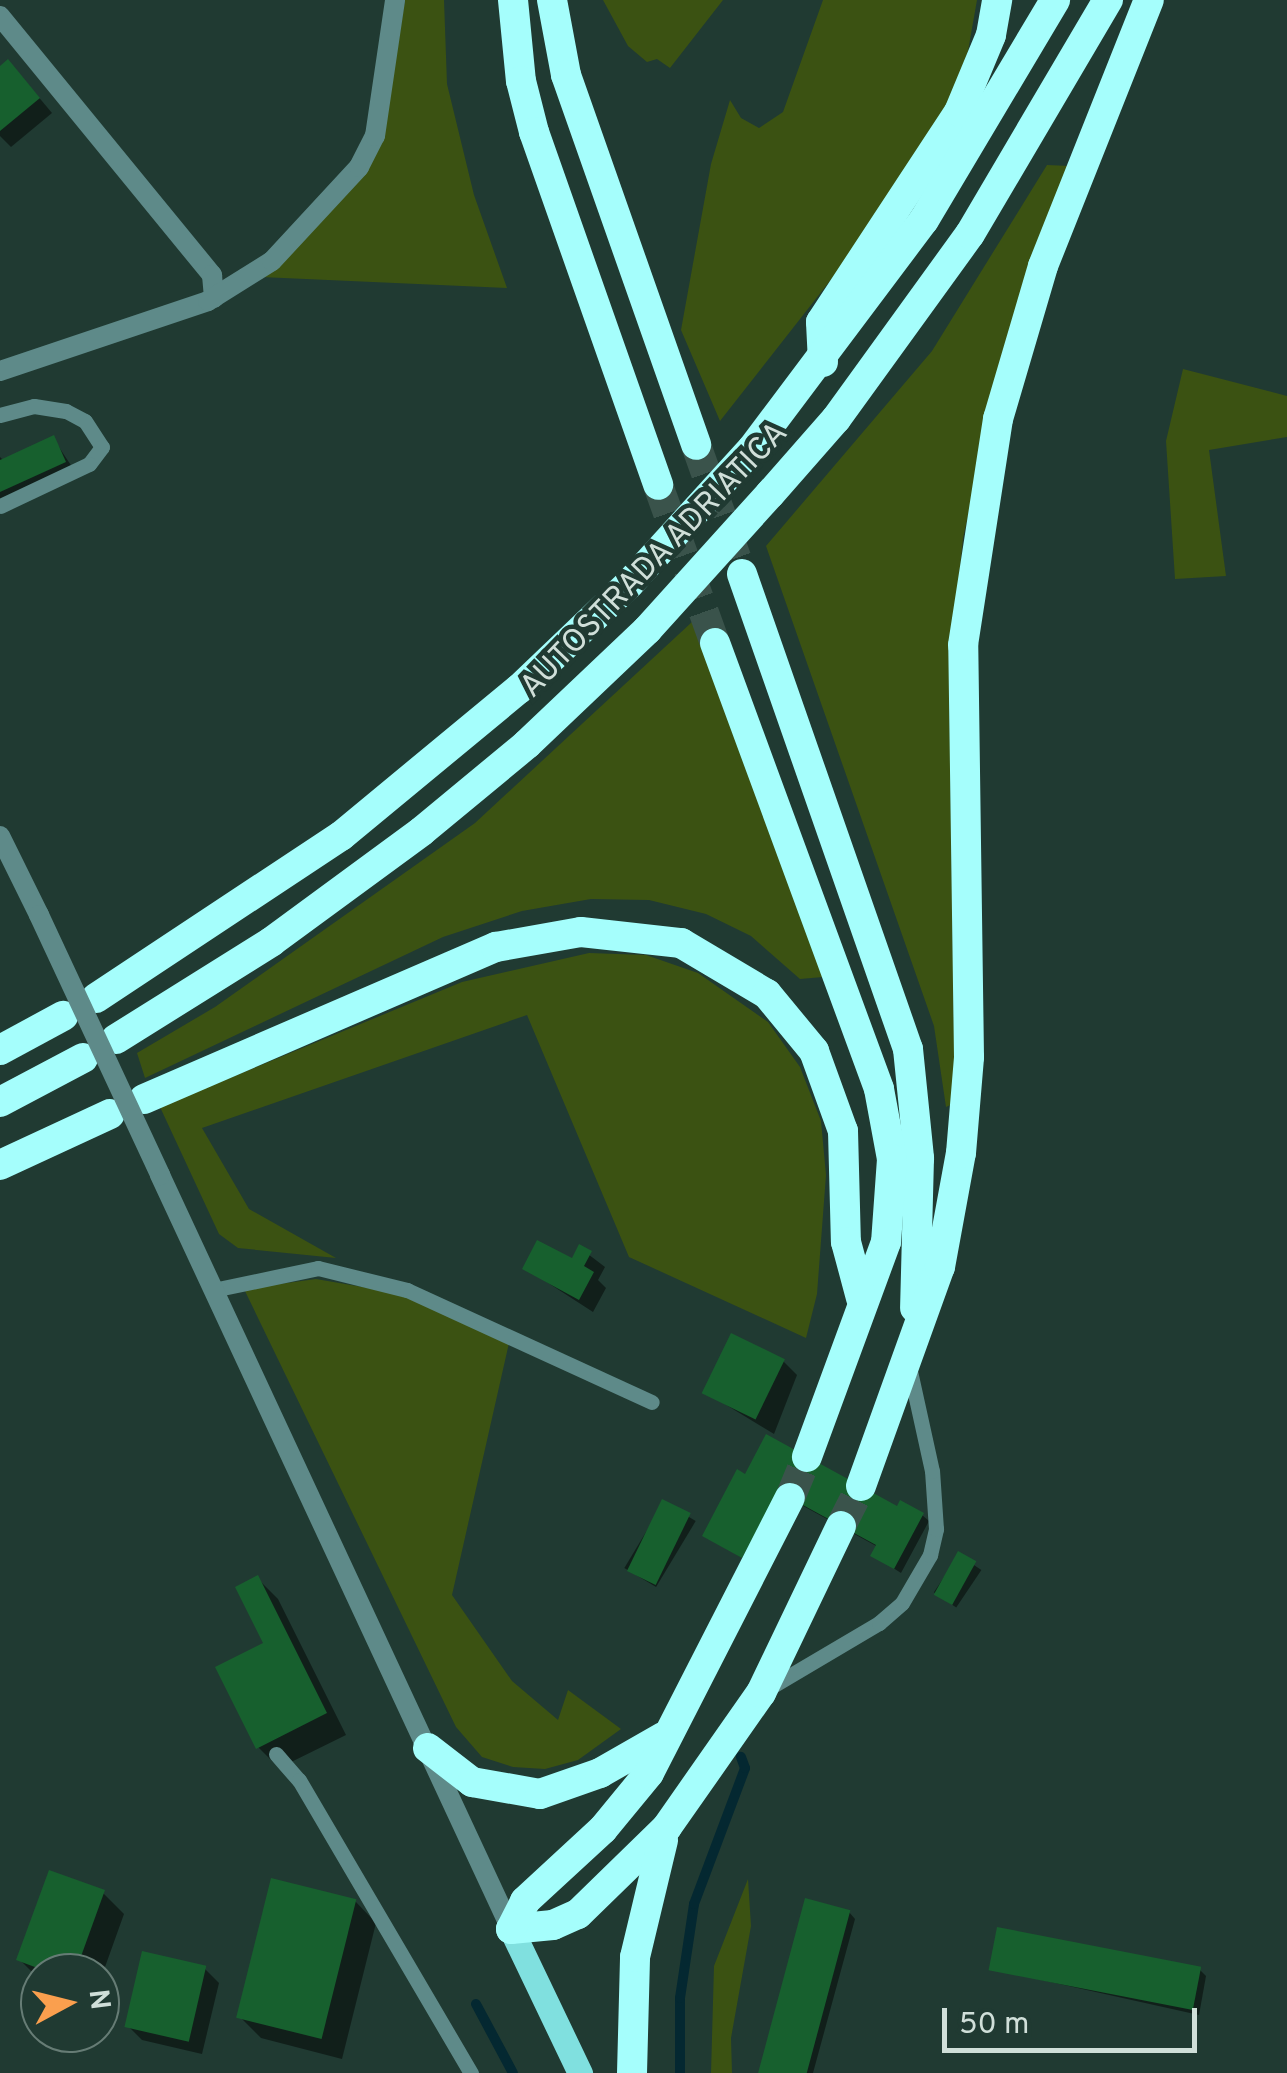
<!DOCTYPE html>
<html>
<head>
<meta charset="utf-8">
<style>
  body { margin:0 }
  #map { position:relative; width:1287px; height:2073px; overflow:hidden; background:#203a32; font-family:Overpass,sans-serif }
  div>[style] { position:absolute }
  .green>* { inset:0; background:#3b5212 }
  .shadow>* { inset:0; background:#0007; transform-origin:0 0 }
  .stream>* { height:10px; margin:-5px; padding:0 5px; transform-origin:5px; border-radius:5px; background:#042831 }
  .building>* { inset:0; background:#17602e; transform-origin:0 0 }
  .motorway-tunnel>* { height:30px; margin-top:-15px; transform-origin:0; background:repeating-linear-gradient(90deg,#3a534b 0 30px,transparent 0 45px) }
  .service>* { height:15px; margin:-7.5px; padding:0 7.5px; transform-origin:7.5px; border-radius:7.5px; background:#5e8a89 }
  .minor>* { height:20px; margin:-10px; padding:0 10px; transform-origin:10px; border-radius:10px; background:#5e8a89 }
  .tertiary>* { height:20px; margin:-10px; padding:0 10px; transform-origin:10px; border-radius:10px; background:#5e8a89 }
  .primary>* { height:25px; margin:-12.5px; padding:0 12.5px; transform-origin:12.5px; border-radius:12.5px; background:#80e0df }
  .motorway>* { height:30px; margin:-15px; padding:0 15px; transform-origin:15px; border-radius:15px; background:#a5fefc }
  .tertiary-bridge>* { height:20px; margin:-10px; padding:0 10px; transform-origin:10px; border-radius:10px; background:#5e8a89 }
  .motorway-bridge>* { height:30px; margin:-15px; padding:0 15px; transform-origin:15px; border-radius:15px; background:#a5fefc }
  span { translate:-50% -50%; white-space:nowrap; text-align:center; line-height:1.15; -webkit-text-stroke:9px #203a32; paint-order:stroke }
  .street-label { font-size:32px; color:#d0dfd9 }
  .north { position:absolute; left:20px; top:1953px; width:100px; height:100px; box-sizing:border-box; background:#203a32; border:2px solid #667c75; border-radius:50%; rotate:83deg; font-size:28px; font-weight:700; line-height:40px; text-align:center; color:#d0dfd9 }
  .north::after { content:''; display:block; margin:auto; width:35px; height:45px; background:#fa9f4e; clip-path:polygon(50% 0,100% 100%,50% 72%,0 100%) }
  .scale { position:absolute; left:942px; top:2008px; width:255px; height:45px; box-sizing:border-box; border:5px solid #d0dfd9; border-top:0; padding-left:12px; font-size:30px; line-height:35px; white-space:nowrap; color:#d0dfd9; -webkit-text-stroke:8px #203a32; paint-order:stroke }
</style>
</head>
<body>
<div id="map">
  <div class="green">
    <i style="clip-path:polygon(405px 0,444px 0,447px 84px,474px 195px,507px 288px,261px 277px,385px 128px)"></i>
    <i style="clip-path:polygon(603px 0,723px 0,670px 68px,657px 59px,647px 62px,628px 46px)"></i>
    <i style="clip-path:polygon(823px 0,977px 0,968px 51px,947px 107px,869px 231px,720px 421px,681px 330px,711px 164px,730px 100px,741px 118px,759px 128px,783px 112px)"></i>
    <i style="clip-path:polygon(1047px 165px,1070px 166px,1004px 354px,963px 538px,949px 676px,955px 1103px,946px 1107px,934px 1026px,766px 546px,932px 351px)"></i>
    <i style="clip-path:polygon(1183px 369px,1287px 396px,1287px 437px,1209px 450px,1226px 576px,1175px 579px,1166px 441px)"></i>
    <i style="clip-path:polygon(692px 622px,823px 977px,800px 979px,751px 936px,706px 914px,649px 900px,591px 899px,522px 911px,443px 937px,145px 1078px,137px 1053px,215px 1007px,475px 823px)"></i>
    <i style="clip-path:polygon(589px 953px,646px 955px,698px 973px,768px 1022px,800px 1067px,821px 1121px,826px 1175px,817px 1294px,806px 1338px,629px 1257px,527px 1015px,202px 1128px,249px 1209px,336px 1258px,238px 1248px,219px 1234px,160px 1107px,462px 982px)"></i>
    <i style="clip-path:polygon(316px 1279px,403px 1294px,509px 1343px,452px 1595px,512px 1681px,558px 1720px,568px 1690px,621px 1729px,578px 1760px,545px 1769px,513px 1767px,482px 1757px,456px 1727px,244px 1289px)"></i>
    <i style="clip-path:polygon(748px 1879px,751px 1926px,731px 2038px,732px 2073px,711px 2073px,714px 1966px)"></i>
  </div>
  <div class="shadow">
    <i style="clip-path:polygon(0 69px,21px 76px,52px 113px,11px 147px,0 136px)"></i>
    <i style="clip-path:polygon(53px 438px,78px 476px,0 512px,0 457px,4px 461px)"></i>
    <i style="clip-path:polygon(580px 1248px,605px 1267px,598px 1280px,606px 1288px,593px 1312px,525px 1268px,573px 1262px)"></i>
    <i style="clip-path:polygon(783px 1361px,797px 1375px,774px 1434px,705px 1392px)"></i>
    <i style="clip-path:polygon(738px 1473px,922px 1515px,929px 1521px,901px 1573px,873px 1555px,878px 1547px,785px 1496px,749px 1562px,705px 1535px)"></i>
    <i style="left:664px;top:1502px;width:37px;height:77px;rotate:31deg"></i>
    <i style="left:959px;top:1555px;width:27px;height:45px;rotate:34deg"></i>
    <i style="clip-path:polygon(257px 1578px,278px 1599px,346px 1735px,279px 1768px,258px 1747px,266px 1644px)"></i>
    <i style="clip-path:polygon(103px 1893px,124px 1914px,100px 1981px,100px 1973px,40px 1973px,40px 1980px,19px 1959px)"></i>
    <i style="clip-path:polygon(355px 1901px,376px 1923px,342px 2059px,261px 2038px,240px 2017px)"></i>
    <i style="clip-path:polygon(849px 1912px,855px 1919px,813px 2073px,759px 2073px)"></i>
    <i style="clip-path:polygon(205px 1969px,219px 1983px,202px 2054px,142px 2040px,128px 2026px)"></i>
    <i style="clip-path:polygon(992px 1969px,1200px 1970px,1206px 1976px,1199px 2015px)"></i>
  </div>
  <div class="stream">
    <i style="left:476px;top:2004px;width:78px;rotate:61.8deg"></i>
    <i style="left:680px;top:2073px;width:75px;rotate:-90deg"></i>
    <i style="left:680px;top:1998px;width:95px;rotate:-81.5deg"></i>
    <i style="left:694px;top:1904px;width:145px;rotate:-69.4deg"></i>
    <i style="left:745px;top:1768px;width:12px;rotate:-110deg"></i>
  </div>
  <div class="building">
    <i style="clip-path:polygon(8px 59px,40px 98px,0 131px,0 66px)"></i>
    <i style="clip-path:polygon(54px 435px,66px 462px,0 492px,0 460px)"></i>
    <i style="clip-path:polygon(537px 1240px,572px 1258px,579px 1244px,592px 1251px,584px 1266px,594px 1272px,579px 1300px,522px 1269px)"></i>
    <i style="left:731px;top:1333px;width:60px;height:67px;rotate:26deg"></i>
    <i style="clip-path:polygon(766px 1434px,897px 1506px,900px 1500px,924px 1513px,894px 1569px,870px 1556px,876px 1545px,779px 1492px,742px 1558px,702px 1536px,737px 1469px,745px 1474px)"></i>
    <i style="left:662px;top:1499px;width:32px;height:80px;rotate:26deg"></i>
    <i style="left:958px;top:1551px;width:21px;height:50px;rotate:29deg"></i>
    <i style="clip-path:polygon(258px 1575px,327px 1713px,256px 1749px,215px 1667px,263px 1643px,235px 1587px)"></i>
    <i style="clip-path:polygon(49px 1870px,105px 1890px,75px 1973px,51px 1973px,16px 1960px)"></i>
    <i style="left:271px;top:1878px;width:88px;height:144px;rotate:14deg"></i>
    <i style="left:805px;top:1898px;width:47px;height:182px;rotate:15deg"></i>
    <i style="left:997px;top:1927px;width:208px;height:44px;rotate:11deg"></i>
    <i style="left:142px;top:1951px;width:66px;height:78px;rotate:13deg"></i>
  </div>
  <div class="motorway-tunnel">
    <i style="left:696px;top:445px;width:137px;rotate:70.4deg"></i>
    <i style="left:658px;top:485px;width:168px;rotate:70.2deg"></i>
    <i style="left:790px;top:1498px;width:44px;rotate:-67.5deg"></i>
    <i style="left:841px;top:1526px;width:45px;rotate:-63.4deg"></i>
  </div>
  <div class="service">
    <i style="left:0;top:415px;width:35px;rotate:-15deg"></i>
    <i style="left:34px;top:406px;width:32px;rotate:9deg"></i>
    <i style="left:66px;top:411px;width:21px;rotate:28deg"></i>
    <i style="left:85px;top:421px;width:31px;rotate:57deg"></i>
    <i style="left:102px;top:447px;width:21px;rotate:127deg"></i>
    <i style="left:89px;top:464px;width:98px;rotate:154.7deg"></i>
    <i style="left:213px;top:1290px;width:107px;rotate:-11.8deg"></i>
    <i style="left:318px;top:1268px;width:92px;rotate:13.9deg"></i>
    <i style="left:407px;top:1290px;width:269px;rotate:24.6deg"></i>
    <i style="left:769px;top:1688px;width:128px;rotate:-30.6deg"></i>
    <i style="left:879px;top:1623px;width:30px;rotate:-41deg"></i>
    <i style="left:902px;top:1603px;width:56px;rotate:-59.7deg"></i>
    <i style="left:930px;top:1555px;width:27px;rotate:-77deg"></i>
    <i style="left:936px;top:1529px;width:58px;rotate:-93.9deg"></i>
    <i style="left:932px;top:1471px;width:107px;rotate:-102.4deg"></i>
    <i style="left:276px;top:1754px;width:35px;rotate:49deg"></i>
    <i style="left:299px;top:1780px;width:340px;rotate:59.6deg"></i>
  </div>
  <div class="minor">
    <i style="left:0;top:16px;width:335px;rotate:50.7deg"></i>
    <i style="left:212px;top:275px;width:23px;rotate:85deg"></i>
    <i style="left:0;top:371px;width:219px;rotate:-18.6deg"></i>
    <i style="left:208px;top:301px;width:75px;rotate:-32deg"></i>
    <i style="left:272px;top:261px;width:128px;rotate:-47.2deg"></i>
    <i style="left:359px;top:167px;width:35px;rotate:-63deg"></i>
    <i style="left:375px;top:136px;width:137px;rotate:-81.6deg"></i>
  </div>
  <div class="tertiary">
    <i style="left:0;top:836px;width:88px;rotate:63.7deg"></i>
    <i style="left:160px;top:1175px;width:832px;rotate:65.04deg"></i>
  </div>
  <div class="primary">
    <i style="left:511px;top:1929px;width:160px;rotate:64.4deg"></i>
  </div>
  <div class="motorway">
    <i style="left:513px;top:0;width:81px;rotate:84.4deg"></i>
    <i style="left:521px;top:81px;width:53px;rotate:75.7deg"></i>
    <i style="left:534px;top:132px;width:374px;rotate:70.6deg"></i>
    <i style="left:552px;top:0;width:76px;rotate:79.4deg"></i>
    <i style="left:566px;top:75px;width:392px;rotate:70.6deg"></i>
    <i style="left:823px;top:362px;width:40px;rotate:-92.9deg"></i>
    <i style="left:821px;top:322px;width:251px;rotate:-56.7deg"></i>
    <i style="left:959px;top:112px;width:83px;rotate:-67.4deg"></i>
    <i style="left:991px;top:35px;width:36px;rotate:-80deg"></i>
    <i style="left:752px;top:449px;width:286px;rotate:-53.1deg"></i>
    <i style="left:924px;top:220px;width:256px;rotate:-59.2deg"></i>
    <i style="left:770px;top:494px;width:100px;rotate:-48.7deg"></i>
    <i style="left:836px;top:419px;width:228px;rotate:-54.1deg"></i>
    <i style="left:970px;top:234px;width:272px;rotate:-59.5deg"></i>
    <i style="left:742px;top:574px;width:503px;rotate:70.74deg"></i>
    <i style="left:908px;top:1049px;width:110px;rotate:84.2deg"></i>
    <i style="left:919px;top:1158px;width:150px;rotate:91.5deg"></i>
    <i style="left:715px;top:643px;width:475px;rotate:69.8deg"></i>
    <i style="left:879px;top:1089px;width:71px;rotate:79.5deg"></i>
    <i style="left:892px;top:1159px;width:83px;rotate:94.1deg"></i>
    <i style="left:886px;top:1242px;width:229px;rotate:110.2deg"></i>
    <i style="left:96px;top:998px;width:294px;rotate:-33.5deg"></i>
    <i style="left:341px;top:836px;width:231px;rotate:-39.6deg"></i>
    <i style="left:519px;top:689px;width:152px;rotate:-43.7deg"></i>
    <i style="left:116px;top:1039px;width:183px;rotate:-32deg"></i>
    <i style="left:271px;top:942px;width:187px;rotate:-36.3deg"></i>
    <i style="left:422px;top:831px;width:136px;rotate:-39.6deg"></i>
    <i style="left:527px;top:744px;width:166px;rotate:-43.5deg"></i>
    <i style="left:0;top:1050px;width:72px;rotate:-28.4deg"></i>
    <i style="left:144px;top:1099px;width:383px;rotate:-23.4deg"></i>
    <i style="left:496px;top:947px;width:86px;rotate:-10deg"></i>
    <i style="left:581px;top:932px;width:101px;rotate:6.3deg"></i>
    <i style="left:681px;top:943px;width:100px;rotate:30.7deg"></i>
    <i style="left:767px;top:994px;width:74px;rotate:50.5deg"></i>
    <i style="left:814px;top:1051px;width:85px;rotate:70.1deg"></i>
    <i style="left:843px;top:1131px;width:111px;rotate:88.5deg"></i>
    <i style="left:846px;top:1242px;width:58px;rotate:75deg"></i>
    <i style="left:0;top:1102px;width:94px;rotate:-27.9deg"></i>
    <i style="left:0;top:1165px;width:121px;rotate:-24.9deg"></i>
    <i style="left:861px;top:1486px;width:233px;rotate:-70.2deg"></i>
    <i style="left:940px;top:1267px;width:116px;rotate:-79.6deg"></i>
    <i style="left:961px;top:1153px;width:96px;rotate:-85.2deg"></i>
    <i style="left:969px;top:1057px;width:412px;rotate:-90.8deg"></i>
    <i style="left:963px;top:645px;width:229px;rotate:-81.2deg"></i>
    <i style="left:998px;top:419px;width:159px;rotate:-73.6deg"></i>
    <i style="left:1043px;top:266px;width:286px;rotate:-68.3deg"></i>
    <i style="left:428px;top:1748px;width:56px;rotate:37.7deg"></i>
    <i style="left:472px;top:1782px;width:69px;rotate:10deg"></i>
    <i style="left:540px;top:1794px;width:64px;rotate:-19.3deg"></i>
    <i style="left:600px;top:1773px;width:73px;rotate:-29.7deg"></i>
    <i style="left:511px;top:1929px;width:42px;rotate:-5.4deg"></i>
    <i style="left:553px;top:1925px;width:27px;rotate:-24deg"></i>
    <i style="left:578px;top:1914px;width:124px;rotate:-44.3deg"></i>
    <i style="left:667px;top:1827px;width:164px;rotate:-55deg"></i>
    <i style="left:761px;top:1693px;width:185px;rotate:-64.4deg"></i>
    <i style="left:511px;top:1929px;width:31px;rotate:-63deg"></i>
    <i style="left:525px;top:1901px;width:106px;rotate:-42.7deg"></i>
    <i style="left:603px;top:1829px;width:72px;rotate:-50.6deg"></i>
    <i style="left:649px;top:1773px;width:309px;rotate:-62.9deg"></i>
    <i style="left:632px;top:2073px;width:116px;rotate:-88.5deg"></i>
    <i style="left:635px;top:1957px;width:120px;rotate:-76.5deg"></i>
  </div>
  <div class="tertiary-bridge">
    <i style="left:39px;top:915px;width:287px;rotate:65deg"></i>
  </div>
  <div class="motorway-bridge">
    <i style="left:629px;top:584px;width:183px;rotate:-47.7deg"></i>
    <i style="left:647px;top:630px;width:183px;rotate:-47.9deg"></i>
  </div>
  <div class="street-label">
    <span style="left:655px;top:561px;rotate:-46deg">AUTOSTRADA ADRIATICA</span>
  </div>
  <div class="north">N</div>
  <div class="scale">50 m</div>
</div>
</body>
</html>
